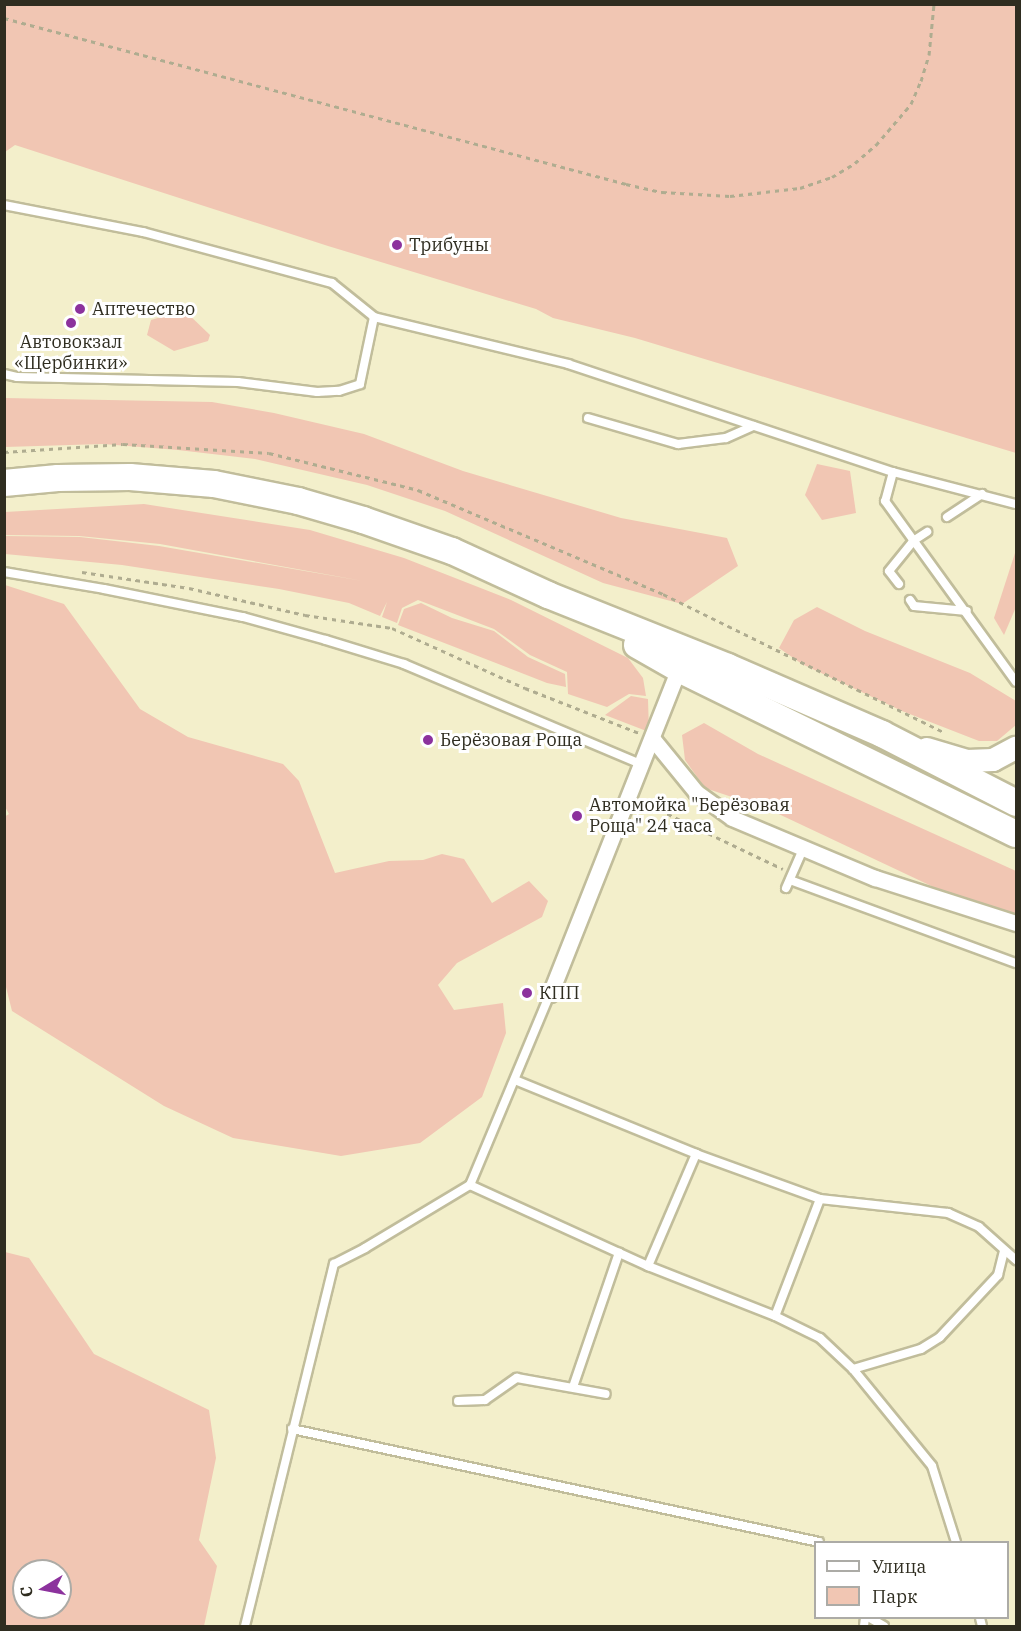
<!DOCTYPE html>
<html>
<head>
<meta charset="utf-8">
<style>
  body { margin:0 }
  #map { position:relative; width:1021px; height:1631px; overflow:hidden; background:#f3efcb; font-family:"IBM Plex Serif",serif }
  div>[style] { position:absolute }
  .green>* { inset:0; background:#f1c6b3 }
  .path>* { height:3px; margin-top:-1.5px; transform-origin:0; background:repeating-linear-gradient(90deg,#afac90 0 4.5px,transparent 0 9px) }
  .roads { filter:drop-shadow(2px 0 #c1bd9b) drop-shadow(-2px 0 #c1bd9b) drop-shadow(0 2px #c1bd9b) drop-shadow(0 -2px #c1bd9b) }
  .service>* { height:8px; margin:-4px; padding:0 4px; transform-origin:4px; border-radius:4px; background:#fff }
  .minor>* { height:15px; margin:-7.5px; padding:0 7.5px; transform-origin:7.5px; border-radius:7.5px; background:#fff }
  .secondary>* { height:22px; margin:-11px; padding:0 11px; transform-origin:11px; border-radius:11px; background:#fff }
  .primary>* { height:26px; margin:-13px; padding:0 13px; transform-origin:13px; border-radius:13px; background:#fff }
  .dots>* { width:16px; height:16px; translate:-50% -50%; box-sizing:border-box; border:3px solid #fff; border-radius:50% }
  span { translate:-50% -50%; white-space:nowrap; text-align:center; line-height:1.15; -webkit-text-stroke:6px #fff; paint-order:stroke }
  .poi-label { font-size:18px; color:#2f2d20 }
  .left { translate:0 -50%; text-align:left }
  .frame { position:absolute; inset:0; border:6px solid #2f2d20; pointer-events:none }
  .legend { position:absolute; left:814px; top:1541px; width:195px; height:78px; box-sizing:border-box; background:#fff; border:2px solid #acaba6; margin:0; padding:8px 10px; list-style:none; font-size:18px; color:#2f2d20 }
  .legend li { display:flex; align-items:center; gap:12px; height:30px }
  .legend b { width:30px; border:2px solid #acaba6 }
  .north { position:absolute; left:12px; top:1559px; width:60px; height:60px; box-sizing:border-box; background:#fff; border:2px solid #acaba6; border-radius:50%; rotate:260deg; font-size:16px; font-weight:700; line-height:24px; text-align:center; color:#2f2d20 }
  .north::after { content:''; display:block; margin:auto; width:21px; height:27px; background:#8c329d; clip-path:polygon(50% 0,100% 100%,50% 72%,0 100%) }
</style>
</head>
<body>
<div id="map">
  <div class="green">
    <i style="clip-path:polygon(5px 4px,1016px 5px,1016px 453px,635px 338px,553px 318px,536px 309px,328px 246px,15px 145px,5px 152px)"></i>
    <i style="clip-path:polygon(184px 310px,210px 335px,208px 341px,174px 351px,147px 335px,151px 320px)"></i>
    <i style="clip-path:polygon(5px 398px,212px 402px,274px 413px,364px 434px,463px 471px,621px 518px,727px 538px,738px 566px,682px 604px,603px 583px,445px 511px,367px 485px,255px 459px,178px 450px,103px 444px,5px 447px)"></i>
    <i style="clip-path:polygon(817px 464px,850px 471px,856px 513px,822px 520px,805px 495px)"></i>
    <i style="clip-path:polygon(144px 504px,310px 530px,404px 558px,511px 600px,628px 658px,643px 678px,646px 696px,629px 694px,607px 707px,568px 694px,567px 672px,530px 655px,494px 629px,418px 600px,402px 608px,397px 623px,382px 617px,387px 602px,380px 616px,349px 603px,279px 589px,122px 565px,5px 554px,5px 536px,80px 537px,159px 546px,363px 581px,160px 544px,79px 536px,5px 535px,5px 512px)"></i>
    <i style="clip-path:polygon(1016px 550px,1016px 607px,1004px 635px,994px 618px)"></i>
    <i style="clip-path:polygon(5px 585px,64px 604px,140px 709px,188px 737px,283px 764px,299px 781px,335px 873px,389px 861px,423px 860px,442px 854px,464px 859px,492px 903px,529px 881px,548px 901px,542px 917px,457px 963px,438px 985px,454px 1010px,503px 1003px,506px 1033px,482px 1097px,420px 1143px,341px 1156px,233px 1138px,164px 1106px,12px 1011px,4px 979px,4px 817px,9px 814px,4px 805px)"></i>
    <i style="clip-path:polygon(421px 603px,452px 618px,494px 631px,528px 657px,565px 674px,566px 687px,547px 683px,398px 625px,404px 609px)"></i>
    <i style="clip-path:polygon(817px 607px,865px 631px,970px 673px,1016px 701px,1016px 725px,997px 741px,979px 741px,902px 711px,802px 664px,779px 648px,794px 620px)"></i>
    <i style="clip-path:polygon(631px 696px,648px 699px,649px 732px,605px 715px)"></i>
    <i style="clip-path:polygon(704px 723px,758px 754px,1016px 871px,1016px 915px,942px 891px,768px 809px,705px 788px,685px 760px,682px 735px)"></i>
    <i style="clip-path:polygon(evenodd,5px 1252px,29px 1258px,94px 1354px,209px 1410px,216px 1458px,199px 1540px,217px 1566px,204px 1626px,5px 1626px,5px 1252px,24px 1571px,60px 1571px,60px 1607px,24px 1607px,24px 1571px)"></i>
  </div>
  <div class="path">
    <i style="left:4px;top:18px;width:644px;rotate:14.94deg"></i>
    <i style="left:626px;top:184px;width:37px;rotate:13deg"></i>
    <i style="left:662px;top:192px;width:68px;rotate:3.4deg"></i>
    <i style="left:730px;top:196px;width:70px;rotate:-6.5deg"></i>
    <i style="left:800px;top:188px;width:34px;rotate:-19deg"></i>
    <i style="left:832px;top:177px;width:27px;rotate:-31deg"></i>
    <i style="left:855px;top:163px;width:28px;rotate:-41deg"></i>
    <i style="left:876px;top:145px;width:54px;rotate:-49.5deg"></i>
    <i style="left:911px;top:104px;width:25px;rotate:-67deg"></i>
    <i style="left:921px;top:81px;width:27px;rotate:-73deg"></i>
    <i style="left:929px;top:55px;width:51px;rotate:-84.4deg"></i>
    <i style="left:4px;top:452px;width:119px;rotate:-3.8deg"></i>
    <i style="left:123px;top:444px;width:146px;rotate:3.5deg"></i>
    <i style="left:269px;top:453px;width:154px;rotate:13.9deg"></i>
    <i style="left:418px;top:490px;width:266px;rotate:23deg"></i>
    <i style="left:663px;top:594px;width:312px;rotate:26.2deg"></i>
    <i style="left:82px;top:572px;width:108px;rotate:8.5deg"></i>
    <i style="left:189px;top:588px;width:119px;rotate:13.1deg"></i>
    <i style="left:305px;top:615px;width:88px;rotate:8.5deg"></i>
    <i style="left:392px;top:628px;width:146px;rotate:24.3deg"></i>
    <i style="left:525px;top:688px;width:123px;rotate:21.5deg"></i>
    <i style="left:643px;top:802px;width:155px;rotate:25.6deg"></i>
  </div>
  <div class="roads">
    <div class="service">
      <i style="left:4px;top:205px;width:142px;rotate:11deg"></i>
      <i style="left:143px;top:232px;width:196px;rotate:15.1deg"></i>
      <i style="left:332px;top:283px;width:54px;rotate:39deg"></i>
      <i style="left:374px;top:317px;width:200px;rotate:13.6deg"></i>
      <i style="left:568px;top:364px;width:342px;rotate:18.4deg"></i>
      <i style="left:893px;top:472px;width:127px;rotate:14.6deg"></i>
      <i style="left:4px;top:374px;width:13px;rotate:13deg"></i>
      <i style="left:17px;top:377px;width:221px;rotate:1.3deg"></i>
      <i style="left:238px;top:382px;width:80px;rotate:7.2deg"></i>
      <i style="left:317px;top:392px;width:22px;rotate:-3deg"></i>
      <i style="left:339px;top:391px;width:22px;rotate:-18deg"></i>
      <i style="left:360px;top:384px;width:68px;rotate:-78.2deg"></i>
      <i style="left:588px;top:418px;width:94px;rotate:16.1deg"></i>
      <i style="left:678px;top:444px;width:48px;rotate:-7.1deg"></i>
      <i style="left:726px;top:438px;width:30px;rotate:-24deg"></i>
      <i style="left:893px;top:472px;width:30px;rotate:105deg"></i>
      <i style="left:885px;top:501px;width:223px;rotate:54.1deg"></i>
      <i style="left:947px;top:517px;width:42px;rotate:-33.3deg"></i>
      <i style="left:4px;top:572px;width:101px;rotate:9.6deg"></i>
      <i style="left:104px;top:589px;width:142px;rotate:11.4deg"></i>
      <i style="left:243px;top:617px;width:86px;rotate:15.5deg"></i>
      <i style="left:326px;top:640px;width:82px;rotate:17.1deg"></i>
      <i style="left:404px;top:664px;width:257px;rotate:22.9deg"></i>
      <i style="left:899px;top:584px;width:16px;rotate:-128deg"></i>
      <i style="left:889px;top:571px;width:38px;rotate:-51deg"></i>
      <i style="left:913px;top:541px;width:17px;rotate:-33deg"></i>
      <i style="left:910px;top:600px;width:7px;rotate:56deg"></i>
      <i style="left:914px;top:606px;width:53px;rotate:5.4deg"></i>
      <i style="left:790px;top:880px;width:241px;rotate:20.2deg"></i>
      <i style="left:786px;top:888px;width:43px;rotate:-66.4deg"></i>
      <i style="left:515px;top:1080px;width:196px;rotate:22.2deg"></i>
      <i style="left:696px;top:1154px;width:132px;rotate:19.9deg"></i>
      <i style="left:820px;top:1199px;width:125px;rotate:111deg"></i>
      <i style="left:470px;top:1185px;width:196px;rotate:24.5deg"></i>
      <i style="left:648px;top:1266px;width:136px;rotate:21.5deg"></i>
      <i style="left:775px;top:1316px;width:50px;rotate:26.1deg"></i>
      <i style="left:820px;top:1338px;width:45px;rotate:43.2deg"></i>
      <i style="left:853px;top:1369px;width:125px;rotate:50.8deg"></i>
      <i style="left:932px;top:1466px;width:80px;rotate:72.5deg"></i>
      <i style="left:820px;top:1199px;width:129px;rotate:6.2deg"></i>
      <i style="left:948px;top:1213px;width:34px;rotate:24deg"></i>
      <i style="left:979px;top:1227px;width:50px;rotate:41.7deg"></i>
      <i style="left:648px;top:1266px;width:122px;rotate:-66.8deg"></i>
      <i style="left:853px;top:1369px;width:71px;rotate:-16.4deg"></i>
      <i style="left:921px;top:1349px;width:22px;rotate:-32deg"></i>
      <i style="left:940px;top:1337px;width:85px;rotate:-46.9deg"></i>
      <i style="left:998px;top:1275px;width:25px;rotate:-76deg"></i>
      <i style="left:573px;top:1387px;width:142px;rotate:-71.1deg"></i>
      <i style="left:458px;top:1401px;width:27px;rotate:-2deg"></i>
      <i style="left:485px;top:1400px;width:39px;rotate:-35deg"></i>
      <i style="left:517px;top:1378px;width:90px;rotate:10.2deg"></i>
      <i style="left:292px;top:1429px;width:539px;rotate:12.1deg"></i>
      <i style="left:870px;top:1618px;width:16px;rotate:30deg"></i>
      <i style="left:980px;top:1618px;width:8px;rotate:76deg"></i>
      <i style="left:245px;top:1626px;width:373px;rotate:-76.2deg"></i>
      <i style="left:334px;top:1264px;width:35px;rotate:-27deg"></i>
      <i style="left:365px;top:1248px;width:122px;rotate:-31deg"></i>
      <i style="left:470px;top:1185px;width:207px;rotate:-67.3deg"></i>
      <i style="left:864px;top:1626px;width:8px;rotate:-83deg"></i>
    </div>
    <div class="minor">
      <i style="left:652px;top:738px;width:70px;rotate:50.8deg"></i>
      <i style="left:696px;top:792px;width:44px;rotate:35.8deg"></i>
      <i style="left:732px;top:818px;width:155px;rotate:22.8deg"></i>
      <i style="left:875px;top:878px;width:148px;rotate:17.7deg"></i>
      <i style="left:550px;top:994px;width:350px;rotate:-68.4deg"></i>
    </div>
    <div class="secondary">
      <i style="left:927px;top:749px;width:42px;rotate:16.7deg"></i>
      <i style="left:967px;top:761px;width:26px;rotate:-2deg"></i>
      <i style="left:993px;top:760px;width:26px;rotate:-28deg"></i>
    </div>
    <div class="primary">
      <i style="left:4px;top:483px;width:54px;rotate:-5.3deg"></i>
      <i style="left:58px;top:478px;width:72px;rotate:-0.8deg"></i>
      <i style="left:130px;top:477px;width:84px;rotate:4.8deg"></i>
      <i style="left:214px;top:484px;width:86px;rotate:11.4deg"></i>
      <i style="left:298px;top:501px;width:68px;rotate:16.3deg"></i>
      <i style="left:363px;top:520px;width:94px;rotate:19.2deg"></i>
      <i style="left:452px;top:551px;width:106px;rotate:24.6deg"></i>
      <i style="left:548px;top:595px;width:194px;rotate:21.8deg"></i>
      <i style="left:728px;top:667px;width:168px;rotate:23.5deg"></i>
      <i style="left:882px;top:734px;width:151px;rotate:27.2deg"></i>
      <i style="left:637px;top:645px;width:48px;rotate:29.7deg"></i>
      <i style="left:679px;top:669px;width:375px;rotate:26.1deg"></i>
    </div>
  </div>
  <div class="dots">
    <i style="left:397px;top:245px;background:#8c329d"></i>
    <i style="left:80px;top:309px;background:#8c329d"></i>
    <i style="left:71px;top:323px;background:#8c329d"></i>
    <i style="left:428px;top:740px;background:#8c329d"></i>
    <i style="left:577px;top:816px;background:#8c329d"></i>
    <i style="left:527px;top:993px;background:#8c329d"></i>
  </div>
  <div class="poi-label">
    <span class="left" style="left:409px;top:245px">Трибуны</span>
    <span class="left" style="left:92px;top:309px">Аптечество</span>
    <span style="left:71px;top:353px">Автовокзал<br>«Щербинки»</span>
    <span class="left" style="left:440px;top:740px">Берёзовая Роща</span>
    <span class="left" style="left:589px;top:816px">Автомойка "Берёзовая<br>Роща" 24 часа</span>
    <span class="left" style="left:539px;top:993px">КПП</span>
  </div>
  <div class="frame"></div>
  <ul class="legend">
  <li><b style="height:8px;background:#fff"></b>Улица</li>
  <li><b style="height:16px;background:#f1c6b3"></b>Парк</li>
  </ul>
  <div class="north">С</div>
</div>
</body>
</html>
